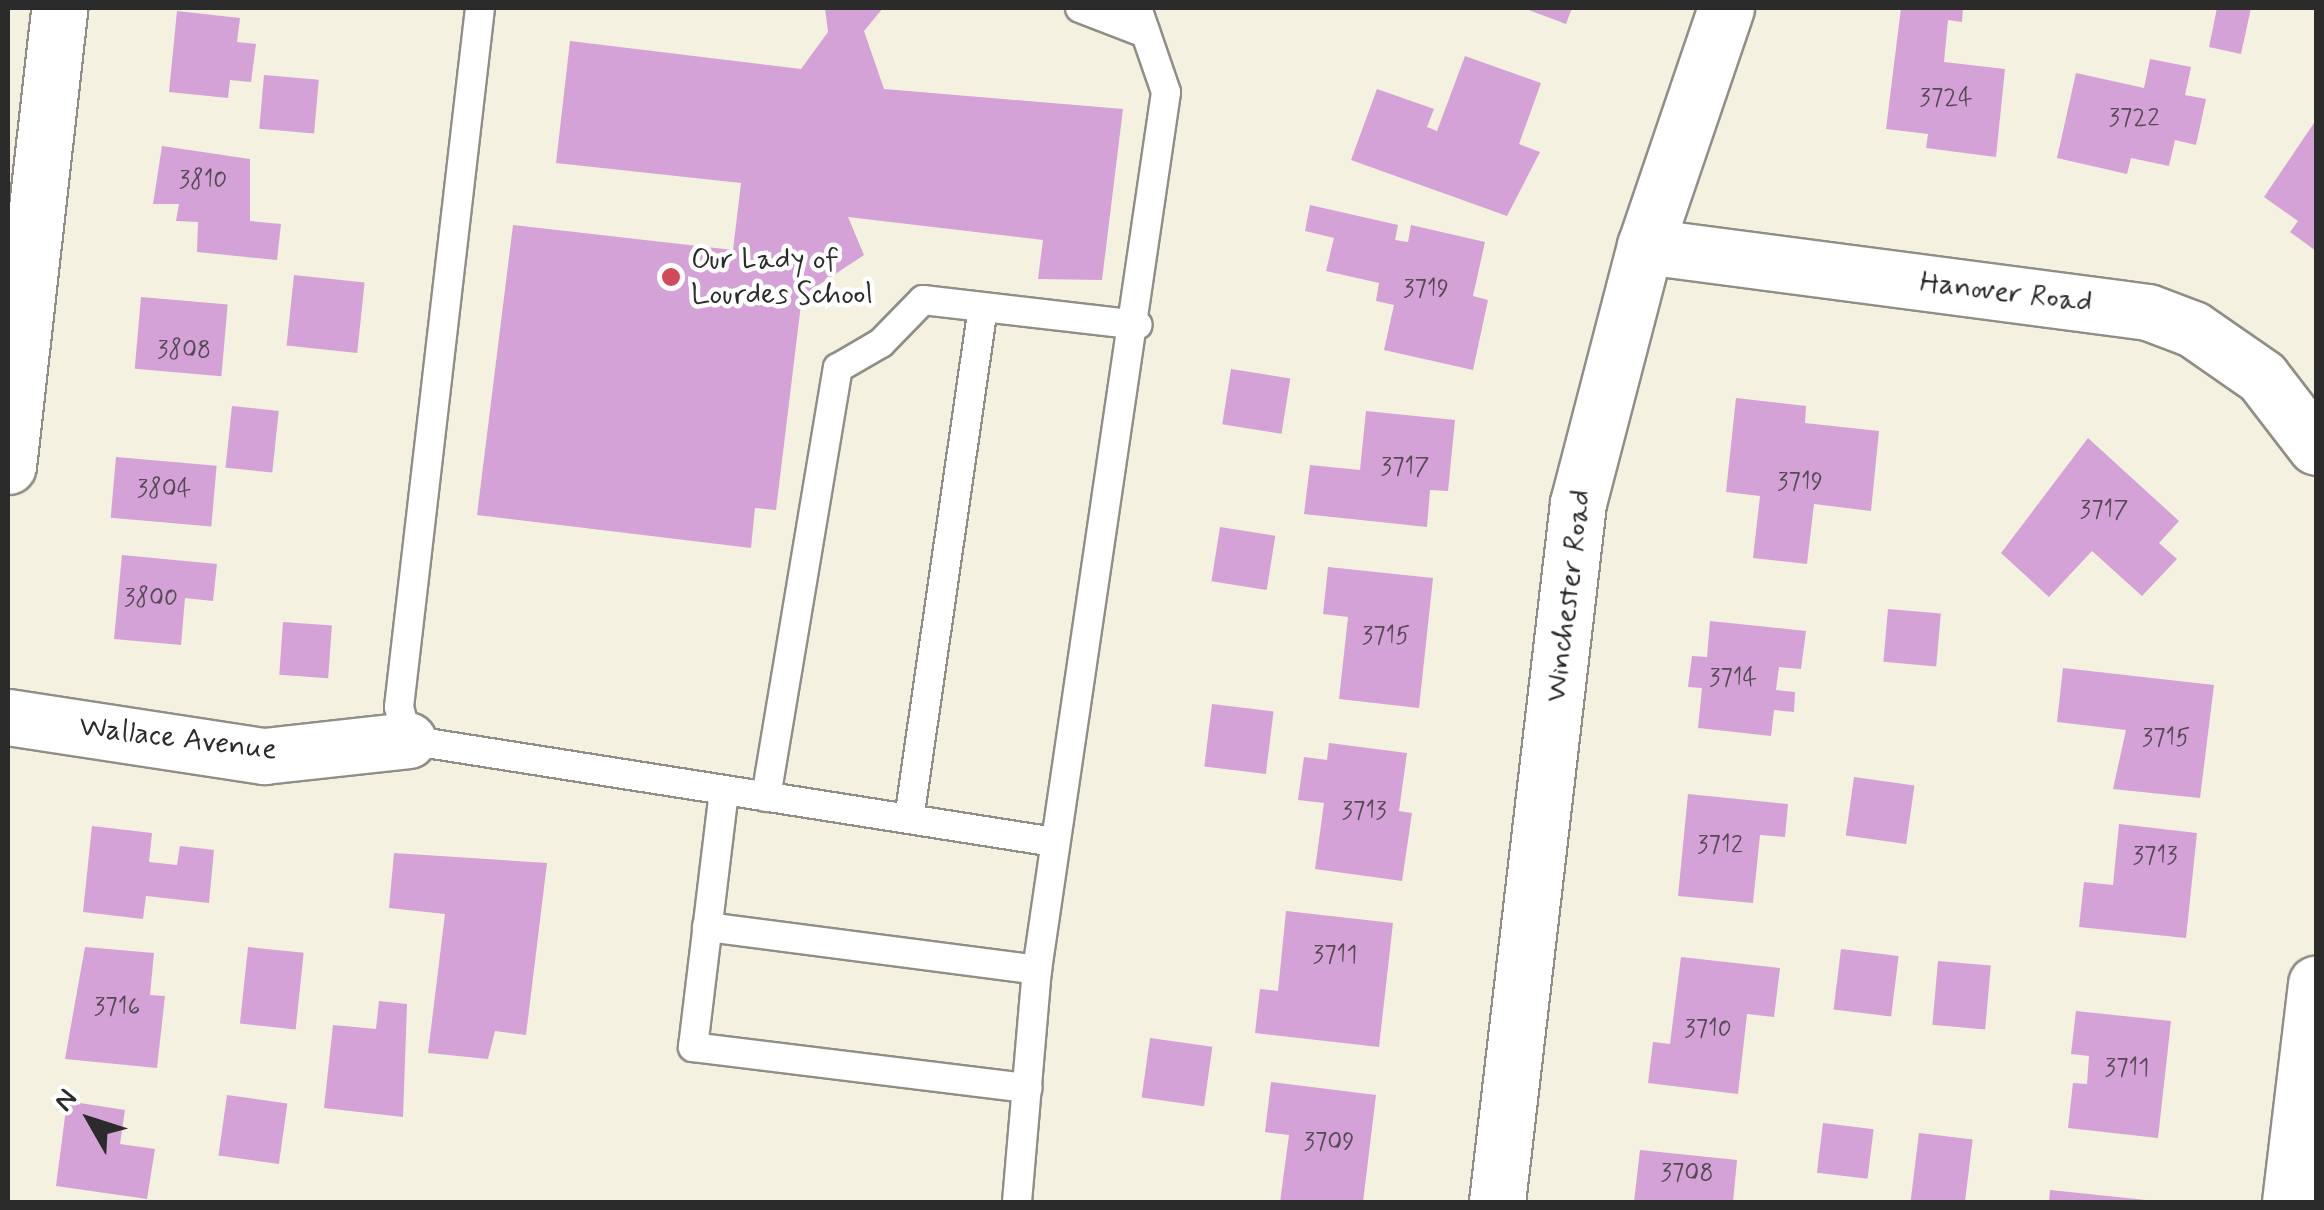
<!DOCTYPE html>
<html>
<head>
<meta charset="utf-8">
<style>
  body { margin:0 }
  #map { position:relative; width:2324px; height:1210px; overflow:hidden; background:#f4f1e0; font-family:Mynerve,sans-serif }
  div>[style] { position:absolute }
  .building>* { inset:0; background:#d4a2d6; transform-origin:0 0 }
  .roads { filter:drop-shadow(2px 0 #908e86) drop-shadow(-2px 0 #908e86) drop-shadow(0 2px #908e86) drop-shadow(0 -2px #908e86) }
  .service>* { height:28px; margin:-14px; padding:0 14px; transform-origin:14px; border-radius:14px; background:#fff }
  .minor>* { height:55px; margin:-27.5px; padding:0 27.5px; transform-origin:27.5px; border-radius:27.5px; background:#fff }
  .dots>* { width:28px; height:28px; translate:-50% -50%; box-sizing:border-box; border:5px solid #fff; border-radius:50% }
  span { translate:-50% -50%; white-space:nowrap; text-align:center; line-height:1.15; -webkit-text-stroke:9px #fff; paint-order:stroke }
  .number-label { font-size:25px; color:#554956 }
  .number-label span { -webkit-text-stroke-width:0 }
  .poi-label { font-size:30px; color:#2b2b2b }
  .left { translate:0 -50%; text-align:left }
  .street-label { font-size:30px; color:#2b2b2b }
  .frame { position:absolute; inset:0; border:10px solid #2b2b2b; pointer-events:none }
  .north { position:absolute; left:40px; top:1070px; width:100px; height:100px; -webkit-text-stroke:8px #fff; paint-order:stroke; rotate:309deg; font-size:28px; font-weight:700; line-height:40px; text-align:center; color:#2b2b2b }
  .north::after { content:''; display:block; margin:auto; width:35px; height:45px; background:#2b2b2b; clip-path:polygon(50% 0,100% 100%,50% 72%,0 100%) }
</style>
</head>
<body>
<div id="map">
  <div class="building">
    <i style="clip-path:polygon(825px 8px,883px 8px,864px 31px,884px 89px,1123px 109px,1102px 280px,1038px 279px,1043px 240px,848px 217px,864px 255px,802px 296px,776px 510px,755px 508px,751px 548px,477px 515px,513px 225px,733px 250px,741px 183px,556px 163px,570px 41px,801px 69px,828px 32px)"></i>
    <i style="clip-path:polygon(1523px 8px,1572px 8px,1566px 24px)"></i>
    <i style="clip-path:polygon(1901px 8px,1963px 8px,1962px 22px,1948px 20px,1944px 62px,2005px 69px,1996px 157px,1926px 148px,1928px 134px,1886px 129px)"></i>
    <i style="clip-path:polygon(2217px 8px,2251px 8px,2241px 54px,2209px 47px)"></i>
    <i style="clip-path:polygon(177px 11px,240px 18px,237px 42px,256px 44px,251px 82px,230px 80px,228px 98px,169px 92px)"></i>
    <i style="clip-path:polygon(1465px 56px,1541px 83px,1519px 144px,1540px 152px,1507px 216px,1351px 160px,1377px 89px,1434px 109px,1427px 127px,1437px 131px)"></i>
    <i style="clip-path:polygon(2150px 59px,2191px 67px,2185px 95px,2206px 99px,2196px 145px,2175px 140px,2169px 166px,2131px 158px,2127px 174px,2057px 158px,2076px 73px,2144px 88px)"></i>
    <i style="left:264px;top:75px;width:55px;height:54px;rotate:5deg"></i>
    <i style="clip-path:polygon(2316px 120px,2316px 251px,2290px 232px,2298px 221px,2264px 197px)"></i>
    <i style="clip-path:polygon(162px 146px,250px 159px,250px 221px,281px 224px,277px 260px,197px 252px,198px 222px,176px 221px,179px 204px,153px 204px)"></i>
    <i style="clip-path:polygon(1310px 205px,1398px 225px,1395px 240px,1408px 242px,1411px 225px,1485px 242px,1473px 296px,1488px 300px,1473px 370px,1384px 350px,1394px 305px,1376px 301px,1379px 283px,1326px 271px,1334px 238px,1305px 231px)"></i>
    <i style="left:294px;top:275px;width:71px;height:71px;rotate:6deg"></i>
    <i style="left:141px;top:297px;width:87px;height:72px;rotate:5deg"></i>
    <i style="left:1231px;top:369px;width:60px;height:56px;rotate:9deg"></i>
    <i style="clip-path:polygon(1736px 398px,1806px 406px,1805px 423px,1879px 431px,1871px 511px,1814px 504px,1807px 564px,1753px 558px,1760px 496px,1726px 492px)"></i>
    <i style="left:232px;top:406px;width:47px;height:62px;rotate:6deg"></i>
    <i style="clip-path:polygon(1366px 411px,1455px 420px,1448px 491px,1430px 490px,1427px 527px,1304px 514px,1310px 465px,1360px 470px)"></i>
    <i style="clip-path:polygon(2088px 438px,2179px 521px,2159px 543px,2177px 559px,2142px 596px,2092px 551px,2049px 597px,2001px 553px)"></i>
    <i style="left:116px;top:457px;width:101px;height:61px;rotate:5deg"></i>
    <i style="left:1220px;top:527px;width:56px;height:55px;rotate:9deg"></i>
    <i style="clip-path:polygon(122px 555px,217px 564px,213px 601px,185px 598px,181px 645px,114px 639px)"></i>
    <i style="clip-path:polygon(1328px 567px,1433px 578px,1419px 708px,1339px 699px,1348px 617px,1323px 614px)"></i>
    <i style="left:1888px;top:609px;width:53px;height:53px;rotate:5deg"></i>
    <i style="clip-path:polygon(1710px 621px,1806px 631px,1801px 669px,1779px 667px,1776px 690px,1795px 692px,1794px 712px,1774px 710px,1771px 736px,1698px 728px,1702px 688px,1688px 687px,1692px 656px,1707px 657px)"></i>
    <i style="left:283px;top:622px;width:49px;height:53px;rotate:4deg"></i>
    <i style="clip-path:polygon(2063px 668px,2214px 685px,2200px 798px,2113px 789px,2126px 730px,2057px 722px)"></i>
    <i style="left:1212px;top:704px;width:62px;height:63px;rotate:7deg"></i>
    <i style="clip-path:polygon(1329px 743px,1407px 753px,1399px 811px,1412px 813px,1402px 881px,1315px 869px,1324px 803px,1298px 800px,1304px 757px,1327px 760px)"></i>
    <i style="left:1854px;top:777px;width:61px;height:59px;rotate:8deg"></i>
    <i style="clip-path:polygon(1688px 794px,1788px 804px,1785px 837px,1760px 835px,1753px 903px,1678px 896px)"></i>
    <i style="clip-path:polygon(2119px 824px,2197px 833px,2186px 938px,2079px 927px,2084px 882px,2113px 885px)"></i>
    <i style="clip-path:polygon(92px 826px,152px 833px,149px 862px,177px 865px,180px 846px,214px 850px,209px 903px,146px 896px,143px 919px,83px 912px)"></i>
    <i style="clip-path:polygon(394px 853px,547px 863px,526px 1035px,495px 1031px,488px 1059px,428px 1053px,445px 914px,389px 908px)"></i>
    <i style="clip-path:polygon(1286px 911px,1393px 923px,1379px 1047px,1255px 1033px,1260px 989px,1278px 991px)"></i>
    <i style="clip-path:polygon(85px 947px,154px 953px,150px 995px,165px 996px,157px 1068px,65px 1059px)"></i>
    <i style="left:248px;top:947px;width:56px;height:77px;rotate:6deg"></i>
    <i style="left:1841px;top:949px;width:58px;height:61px;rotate:7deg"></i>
    <i style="clip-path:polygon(1681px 957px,1780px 968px,1774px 1017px,1747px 1014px,1738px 1094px,1648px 1083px,1653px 1042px,1670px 1044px)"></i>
    <i style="left:1938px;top:961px;width:53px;height:64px;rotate:5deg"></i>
    <i style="clip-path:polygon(379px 1001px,407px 1004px,403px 1117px,324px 1108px,333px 1025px,376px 1029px)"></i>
    <i style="clip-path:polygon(2076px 1011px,2171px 1021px,2158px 1138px,2068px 1128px,2073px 1083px,2087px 1084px,2089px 1056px,2071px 1054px)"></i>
    <i style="left:1150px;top:1038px;width:63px;height:60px;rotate:8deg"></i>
    <i style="clip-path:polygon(1271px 1082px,1376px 1095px,1363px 1202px,1280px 1202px,1289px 1135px,1265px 1132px)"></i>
    <i style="left:227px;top:1095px;width:61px;height:61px;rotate:8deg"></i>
    <i style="clip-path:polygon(67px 1101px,125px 1110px,120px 1144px,155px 1149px,147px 1199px,56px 1186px)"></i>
    <i style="left:1823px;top:1123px;width:51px;height:50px;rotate:7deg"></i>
    <i style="left:1919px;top:1133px;width:54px;height:69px;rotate:7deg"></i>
    <i style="clip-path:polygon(1640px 1150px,1737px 1160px,1733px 1202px,1634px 1202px)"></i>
    <i style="clip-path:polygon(2050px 1190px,2146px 1200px,2146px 1202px,2049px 1202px)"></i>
  </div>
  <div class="roads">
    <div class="service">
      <i style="left:480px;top:8px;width:704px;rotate:96.61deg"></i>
      <i style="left:399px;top:707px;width:34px;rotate:75deg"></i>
      <i style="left:408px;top:740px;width:654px;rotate:8.97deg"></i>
      <i style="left:1080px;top:8px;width:70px;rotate:21deg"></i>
      <i style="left:724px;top:791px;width:258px;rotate:96.9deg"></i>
      <i style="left:693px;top:1047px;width:337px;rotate:7deg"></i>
      <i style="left:766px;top:797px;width:435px;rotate:-80.5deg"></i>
      <i style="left:838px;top:368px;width:50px;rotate:-30.2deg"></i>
      <i style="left:881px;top:343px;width:60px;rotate:-45.7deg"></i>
      <i style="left:923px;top:300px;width:216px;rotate:6.6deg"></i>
      <i style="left:909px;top:819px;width:517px;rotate:-81.78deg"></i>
      <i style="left:707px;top:927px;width:333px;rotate:7.4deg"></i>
      <i style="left:1017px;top:1202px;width:233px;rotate:-85.1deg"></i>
      <i style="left:1037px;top:970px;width:887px;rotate:-81.64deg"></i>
      <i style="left:1166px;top:92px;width:89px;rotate:-109deg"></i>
    </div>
    <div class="minor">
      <i style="left:1645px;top:246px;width:507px;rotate:7.48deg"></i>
      <i style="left:2148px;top:312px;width:48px;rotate:20.7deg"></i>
      <i style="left:2193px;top:329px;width:84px;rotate:34.8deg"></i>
      <i style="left:2262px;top:377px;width:88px;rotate:52.4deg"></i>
      <i style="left:8px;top:466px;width:461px;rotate:-83.6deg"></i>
      <i style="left:8px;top:717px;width:259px;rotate:8.7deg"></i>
      <i style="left:264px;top:756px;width:145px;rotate:-6.3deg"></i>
      <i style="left:1497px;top:1202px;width:704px;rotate:-83.39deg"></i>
      <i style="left:1578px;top:503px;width:266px;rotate:-75.4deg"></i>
      <i style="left:1645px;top:246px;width:251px;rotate:-71.2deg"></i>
      <i style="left:2290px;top:1202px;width:220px;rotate:-83.2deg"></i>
    </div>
  </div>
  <div class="dots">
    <i style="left:671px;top:277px;background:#d1495b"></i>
  </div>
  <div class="number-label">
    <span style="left:1946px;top:99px">3724</span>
    <span style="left:2134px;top:119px">3722</span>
    <span style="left:203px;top:181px">3810</span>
    <span style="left:1426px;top:290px">3719</span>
    <span style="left:184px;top:351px">3808</span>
    <span style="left:1405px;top:468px">3717</span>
    <span style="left:1800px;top:483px">3719</span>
    <span style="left:164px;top:490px">3804</span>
    <span style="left:2104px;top:511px">3717</span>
    <span style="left:151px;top:599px">3800</span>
    <span style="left:1386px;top:637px">3715</span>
    <span style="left:1733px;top:679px">3714</span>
    <span style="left:2166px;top:739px">3715</span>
    <span style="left:1364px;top:812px">3713</span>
    <span style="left:1720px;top:846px">3712</span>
    <span style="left:2155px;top:857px">3713</span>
    <span style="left:1335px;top:956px">3711</span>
    <span style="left:117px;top:1008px">3716</span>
    <span style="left:1708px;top:1030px">3710</span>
    <span style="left:2127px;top:1069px">3711</span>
    <span style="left:1329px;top:1143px">3709</span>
    <span style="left:1687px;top:1174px">3708</span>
  </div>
  <div class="poi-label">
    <span class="left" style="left:691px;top:277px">Our Lady of<br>Lourdes School</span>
  </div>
  <div class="street-label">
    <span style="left:2006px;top:293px;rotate:7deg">Hanover Road</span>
    <span style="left:1569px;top:596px;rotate:-83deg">Winchester Road</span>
    <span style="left:178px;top:739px;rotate:7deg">Wallace Avenue</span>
  </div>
  <div class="frame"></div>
  <div class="north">N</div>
</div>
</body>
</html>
